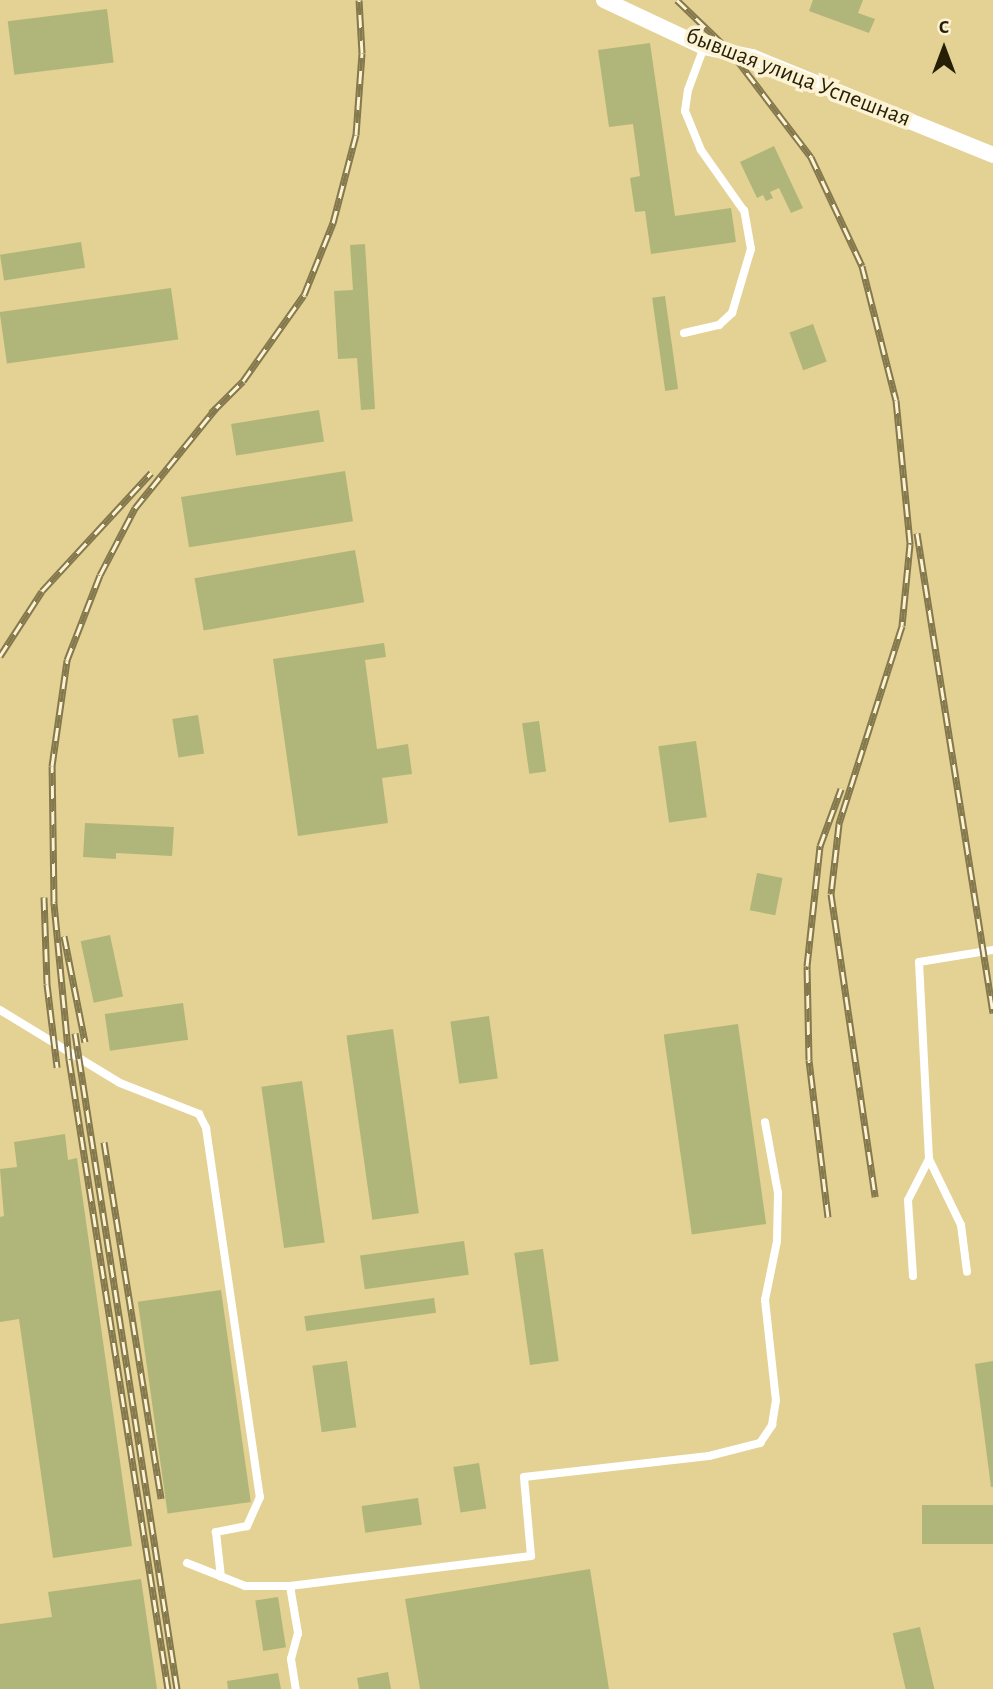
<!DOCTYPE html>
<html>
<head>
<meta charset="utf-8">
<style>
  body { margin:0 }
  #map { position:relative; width:993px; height:1689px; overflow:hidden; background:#e4d194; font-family:"Alegreya Sans",sans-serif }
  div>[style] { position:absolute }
  .building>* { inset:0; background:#b0b679; transform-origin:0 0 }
  .service>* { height:8px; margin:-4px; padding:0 4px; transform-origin:4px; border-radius:4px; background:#fff }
  .minor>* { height:16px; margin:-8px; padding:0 8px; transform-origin:8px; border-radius:8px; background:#fff }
  .rail>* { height:7px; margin-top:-3.5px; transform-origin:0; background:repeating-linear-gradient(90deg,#fcf2d4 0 13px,#84784d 0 26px); box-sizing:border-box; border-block:2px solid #84784d }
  span { translate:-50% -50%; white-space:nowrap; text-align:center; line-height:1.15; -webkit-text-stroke:7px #fcf2d4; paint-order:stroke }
  .street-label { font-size:24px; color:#261f06 }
  .north { position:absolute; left:909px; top:14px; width:70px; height:70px; -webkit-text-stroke:5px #fcf2d4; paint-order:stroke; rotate:0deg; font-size:19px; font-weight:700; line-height:28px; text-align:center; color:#261f06 }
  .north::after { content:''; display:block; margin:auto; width:24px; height:32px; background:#261f06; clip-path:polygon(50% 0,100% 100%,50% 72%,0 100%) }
</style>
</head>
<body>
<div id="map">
  <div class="building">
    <i style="clip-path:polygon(813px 0,863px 0,858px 13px,875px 19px,869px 33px,809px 11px)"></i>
    <i style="left:107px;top:9px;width:54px;height:100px;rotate:83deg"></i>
    <i style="clip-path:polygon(650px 43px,675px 216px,731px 208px,736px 242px,651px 254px,645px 211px,635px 212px,630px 178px,640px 176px,633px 124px,609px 127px,598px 50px)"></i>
    <i style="clip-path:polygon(774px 146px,803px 208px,791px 213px,779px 188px,770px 192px,773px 198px,766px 201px,763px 195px,757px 198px,740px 162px)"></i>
    <i style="left:81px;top:242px;width:26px;height:82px;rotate:81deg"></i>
    <i style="clip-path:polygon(365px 244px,375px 409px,361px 410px,357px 358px,338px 359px,334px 291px,353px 290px,350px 245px)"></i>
    <i style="left:171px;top:288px;width:52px;height:173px;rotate:82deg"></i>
    <i style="left:665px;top:296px;width:94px;height:13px;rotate:82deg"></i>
    <i style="left:813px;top:324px;width:40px;height:25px;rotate:70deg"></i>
    <i style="left:319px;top:410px;width:32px;height:89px;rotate:81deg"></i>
    <i style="left:345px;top:471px;width:51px;height:166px;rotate:81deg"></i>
    <i style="left:355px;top:550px;width:53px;height:163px;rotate:80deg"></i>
    <i style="clip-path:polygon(384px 643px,386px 657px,365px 660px,377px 749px,408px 744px,412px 774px,382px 778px,388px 823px,298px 836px,273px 659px)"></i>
    <i style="left:198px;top:715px;width:39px;height:26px;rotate:81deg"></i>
    <i style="left:539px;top:721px;width:51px;height:17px;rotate:82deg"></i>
    <i style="left:696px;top:741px;width:77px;height:38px;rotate:82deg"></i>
    <i style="clip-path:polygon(85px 823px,174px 827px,172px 856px,116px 853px,116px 859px,83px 857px)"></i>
    <i style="left:757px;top:873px;width:26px;height:38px;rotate:11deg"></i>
    <i style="left:110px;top:935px;width:63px;height:30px;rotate:78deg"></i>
    <i style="left:183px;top:1003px;width:37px;height:79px;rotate:82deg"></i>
    <i style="left:489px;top:1016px;width:63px;height:39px;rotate:82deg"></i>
    <i style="left:738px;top:1024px;width:202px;height:75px;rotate:82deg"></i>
    <i style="left:393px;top:1029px;width:186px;height:47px;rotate:82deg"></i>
    <i style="left:302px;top:1081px;width:163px;height:41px;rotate:82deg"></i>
    <i style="clip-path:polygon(65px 1134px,68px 1160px,77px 1158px,132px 1546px,53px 1558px,19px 1319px,0 1322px,0 1217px,4px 1216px,0 1169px,17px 1167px,14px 1142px)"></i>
    <i style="left:464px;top:1241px;width:34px;height:105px;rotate:82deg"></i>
    <i style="left:543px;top:1249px;width:113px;height:29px;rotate:82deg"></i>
    <i style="left:221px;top:1290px;width:214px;height:84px;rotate:82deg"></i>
    <i style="left:434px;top:1298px;width:15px;height:131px;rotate:82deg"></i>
    <i style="left:347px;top:1361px;width:67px;height:35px;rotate:82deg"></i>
    <i style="clip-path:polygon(993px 1361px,993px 1487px,991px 1487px,975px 1364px)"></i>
    <i style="left:479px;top:1463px;width:46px;height:26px;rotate:81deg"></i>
    <i style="left:418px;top:1498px;width:27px;height:57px;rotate:82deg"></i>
    <i style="left:993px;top:1505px;width:39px;height:71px;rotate:90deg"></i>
    <i style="clip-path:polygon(590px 1569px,609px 1689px,420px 1689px,405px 1599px)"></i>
    <i style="clip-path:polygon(141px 1579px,157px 1689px,0 1689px,0 1624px,52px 1617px,48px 1592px)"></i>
    <i style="left:278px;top:1597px;width:51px;height:23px;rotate:81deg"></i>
    <i style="left:920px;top:1627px;width:64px;height:28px;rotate:77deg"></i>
    <i style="clip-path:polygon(388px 1672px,391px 1689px,359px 1689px,357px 1678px)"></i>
    <i style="clip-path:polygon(278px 1673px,281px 1689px,228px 1689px,227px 1681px)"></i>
  </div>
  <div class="service">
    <i style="left:684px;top:333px;width:36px;rotate:-13deg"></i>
    <i style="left:719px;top:325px;width:18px;rotate:-43deg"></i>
    <i style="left:732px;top:313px;width:67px;rotate:-73.5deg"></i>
    <i style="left:751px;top:249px;width:39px;rotate:-100deg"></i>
    <i style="left:744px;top:211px;width:75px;rotate:-125.2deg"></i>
    <i style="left:701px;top:150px;width:42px;rotate:-112.3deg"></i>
    <i style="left:685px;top:111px;width:21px;rotate:-82deg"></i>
    <i style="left:688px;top:90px;width:46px;rotate:-69.6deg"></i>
    <i style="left:0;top:1010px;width:140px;rotate:31.3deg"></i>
    <i style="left:120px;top:1083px;width:85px;rotate:21.4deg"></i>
    <i style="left:199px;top:1114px;width:16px;rotate:63deg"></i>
    <i style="left:206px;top:1128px;width:373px;rotate:81.7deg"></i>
    <i style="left:260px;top:1497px;width:32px;rotate:114deg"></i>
    <i style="left:247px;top:1526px;width:32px;rotate:169deg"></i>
    <i style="left:216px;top:1532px;width:45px;rotate:83.7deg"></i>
    <i style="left:929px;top:1159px;width:73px;rotate:64.1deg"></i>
    <i style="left:961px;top:1225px;width:47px;rotate:82.7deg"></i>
    <i style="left:913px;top:1276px;width:76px;rotate:-93.8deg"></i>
    <i style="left:908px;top:1200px;width:46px;rotate:-62.9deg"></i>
    <i style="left:929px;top:1159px;width:197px;rotate:-92.9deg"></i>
    <i style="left:919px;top:962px;width:75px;rotate:-9.2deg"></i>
    <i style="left:187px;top:1563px;width:62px;rotate:21.6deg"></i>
    <i style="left:245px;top:1586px;width:45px"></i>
    <i style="left:290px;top:1586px;width:243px;rotate:-7.1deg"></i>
    <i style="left:531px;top:1556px;width:79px;rotate:-95.1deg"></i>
    <i style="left:524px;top:1477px;width:186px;rotate:-6.5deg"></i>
    <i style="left:709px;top:1456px;width:53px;rotate:-14.3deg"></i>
    <i style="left:760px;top:1443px;width:22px;rotate:-56deg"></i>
    <i style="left:772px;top:1425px;width:24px;rotate:-81deg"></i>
    <i style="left:776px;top:1401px;width:102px;rotate:-96.2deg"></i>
    <i style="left:765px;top:1300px;width:60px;rotate:-78.5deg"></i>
    <i style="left:777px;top:1241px;width:48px;rotate:-88.8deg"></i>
    <i style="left:778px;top:1193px;width:72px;rotate:-100.4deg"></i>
    <i style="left:290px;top:1586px;width:48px;rotate:80.3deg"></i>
    <i style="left:298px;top:1633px;width:27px;rotate:105deg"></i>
    <i style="left:291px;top:1659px;width:30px;rotate:81deg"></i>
  </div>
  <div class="minor">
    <i style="left:604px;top:0;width:110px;rotate:25.2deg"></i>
    <i style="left:704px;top:47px;width:49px;rotate:11.8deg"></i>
    <i style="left:752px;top:57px;width:260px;rotate:22.1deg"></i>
  </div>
  <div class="rail">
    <i style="left:677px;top:0;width:75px;rotate:43.9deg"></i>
    <i style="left:731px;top:52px;width:132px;rotate:52.7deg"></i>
    <i style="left:811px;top:157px;width:120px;rotate:64.9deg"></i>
    <i style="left:862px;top:266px;width:138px;rotate:75.8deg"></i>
    <i style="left:896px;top:400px;width:145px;rotate:84.4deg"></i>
    <i style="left:910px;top:544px;width:82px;rotate:95.6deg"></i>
    <i style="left:902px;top:626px;width:208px;rotate:107.7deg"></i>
    <i style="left:839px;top:824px;width:70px;rotate:96.5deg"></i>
    <i style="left:831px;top:894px;width:306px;rotate:81.7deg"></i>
    <i style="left:211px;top:413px;width:45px;rotate:-45deg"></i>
    <i style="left:243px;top:381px;width:105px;rotate:-54.7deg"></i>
    <i style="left:304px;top:295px;width:78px;rotate:-68.1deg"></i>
    <i style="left:333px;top:223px;width:91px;rotate:-75.4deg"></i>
    <i style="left:356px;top:135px;width:82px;rotate:-85.8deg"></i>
    <i style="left:362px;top:53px;width:53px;rotate:-93.2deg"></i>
    <i style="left:917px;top:533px;width:486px;rotate:81deg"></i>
    <i style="left:0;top:656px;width:77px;rotate:-57.1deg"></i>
    <i style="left:42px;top:591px;width:161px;rotate:-47.3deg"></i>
    <i style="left:44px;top:897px;width:87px;rotate:88deg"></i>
    <i style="left:47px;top:984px;width:84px;rotate:83.1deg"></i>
    <i style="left:64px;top:936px;width:108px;rotate:78.8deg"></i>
    <i style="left:75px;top:1033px;width:664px;rotate:81.16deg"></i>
    <i style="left:104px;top:1142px;width:361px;rotate:80.9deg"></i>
    <i style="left:828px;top:1217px;width:158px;rotate:-96.9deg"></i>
    <i style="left:809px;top:1060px;width:94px;rotate:-91.2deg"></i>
    <i style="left:807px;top:966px;width:121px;rotate:-83.8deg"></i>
    <i style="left:820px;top:846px;width:61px;rotate:-69.8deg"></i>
    <i style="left:168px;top:1689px;width:638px;rotate:-98.93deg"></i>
    <i style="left:69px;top:1059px;width:158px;rotate:-95.5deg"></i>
    <i style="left:54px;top:902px;width:136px;rotate:-90.8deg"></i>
    <i style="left:52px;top:766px;width:107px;rotate:-81.9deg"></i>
    <i style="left:67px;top:660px;width:91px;rotate:-68.8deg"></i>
    <i style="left:100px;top:575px;width:76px;rotate:-62.4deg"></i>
    <i style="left:135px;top:508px;width:129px;rotate:-51deg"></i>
  </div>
  <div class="street-label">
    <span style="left:798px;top:78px;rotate:21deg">бывшая улица Успешная</span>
  </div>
  <div class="north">С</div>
</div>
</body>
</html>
